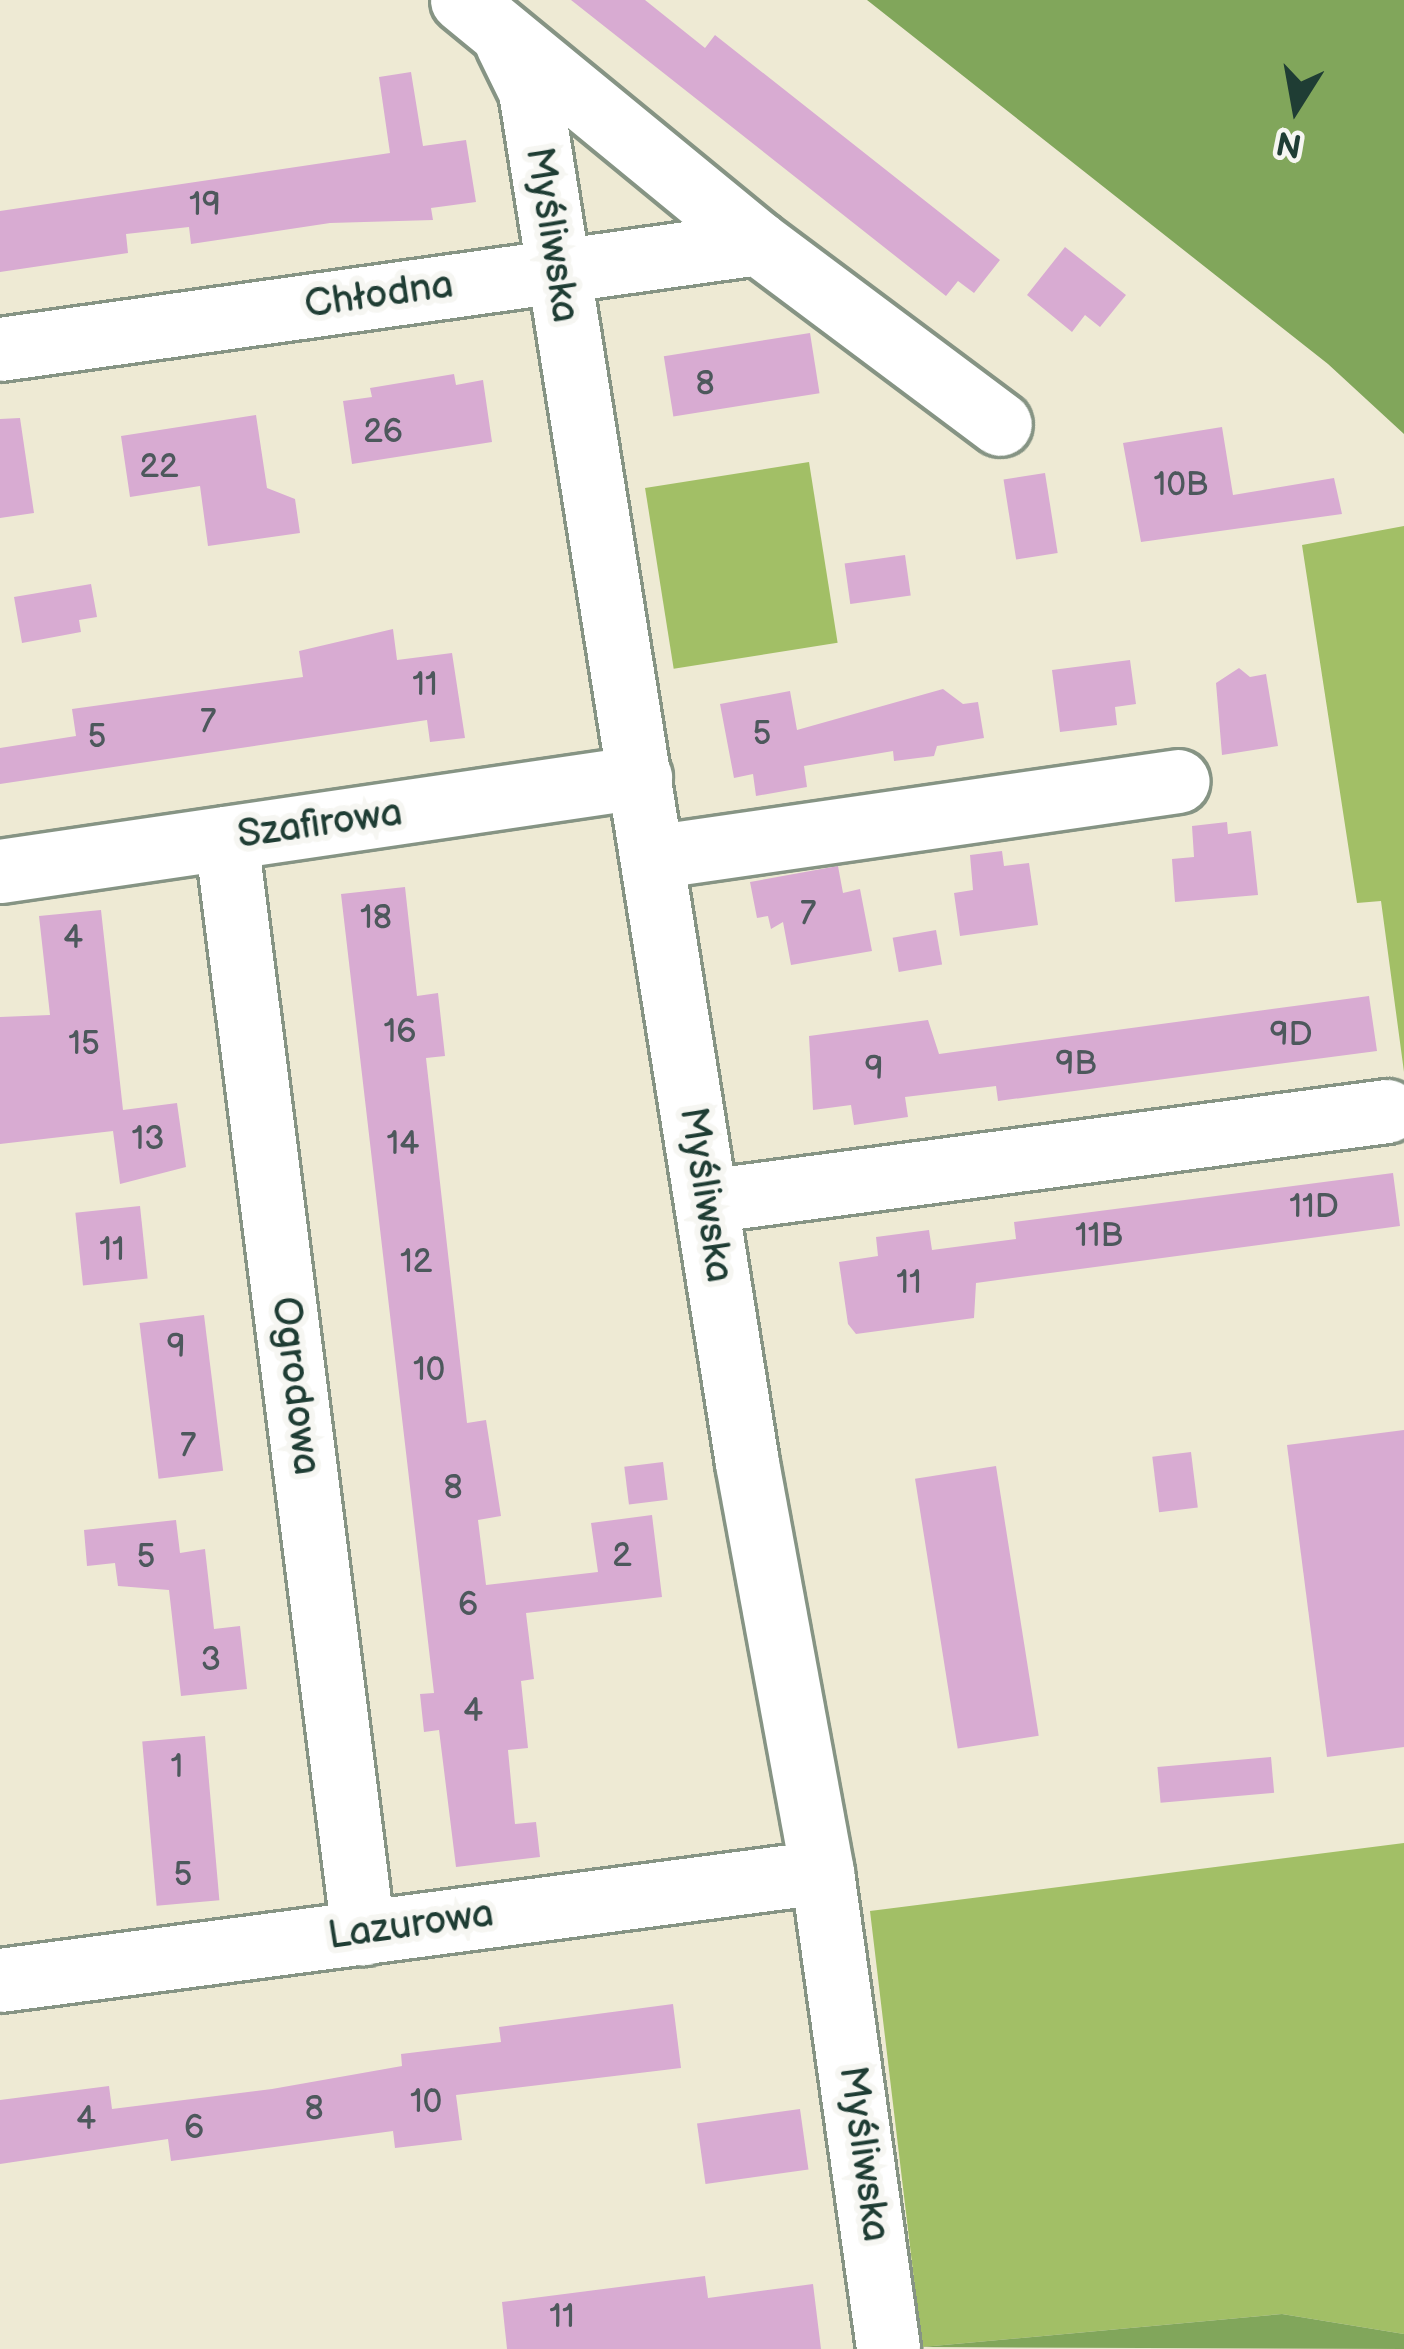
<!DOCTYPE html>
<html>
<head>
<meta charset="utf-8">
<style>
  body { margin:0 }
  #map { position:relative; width:1404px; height:2349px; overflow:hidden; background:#eeead4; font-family:"Balsamiq Sans",sans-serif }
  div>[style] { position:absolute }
  .green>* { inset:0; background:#a2bf66; transform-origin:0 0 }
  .forest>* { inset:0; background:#81a65b }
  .building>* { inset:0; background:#d8abd2; transform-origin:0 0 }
  .roads { filter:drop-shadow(3px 0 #869484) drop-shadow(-3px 0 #869484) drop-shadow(0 3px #869484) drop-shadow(0 -3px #869484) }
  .minor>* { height:63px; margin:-31.5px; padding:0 31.5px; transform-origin:31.5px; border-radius:31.5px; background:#fff }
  span { translate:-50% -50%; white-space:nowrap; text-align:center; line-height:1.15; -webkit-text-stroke:12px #f6f6f2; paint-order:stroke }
  .number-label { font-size:33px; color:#4d585c }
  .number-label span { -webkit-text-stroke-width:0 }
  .street-label { font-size:39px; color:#1f3d34 }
  .north { position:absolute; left:1236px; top:48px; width:120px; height:120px; -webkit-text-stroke:9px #f6f6f2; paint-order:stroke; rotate:191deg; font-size:33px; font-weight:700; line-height:48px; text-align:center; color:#1f3d34 }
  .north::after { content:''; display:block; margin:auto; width:42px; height:54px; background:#1f3d34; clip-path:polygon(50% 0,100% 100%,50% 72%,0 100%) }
</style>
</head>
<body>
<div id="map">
  <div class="green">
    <i style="left:809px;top:462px;width:183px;height:166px;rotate:81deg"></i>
    <i style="clip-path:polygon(1404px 526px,1404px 1072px,1381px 901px,1357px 903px,1302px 545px)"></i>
    <i style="clip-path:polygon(1404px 1843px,1404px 2334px,1282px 2314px,922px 2347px,870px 1911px)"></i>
  </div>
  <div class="forest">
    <i style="clip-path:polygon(867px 0,1404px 0,1404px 434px,1328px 364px)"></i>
    <i style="clip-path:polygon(1282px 2314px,1404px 2334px,1404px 2349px,922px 2347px)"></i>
  </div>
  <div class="building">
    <i style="clip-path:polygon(571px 0,645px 0,705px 48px,715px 35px,1000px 260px,974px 293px,958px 281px,946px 296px)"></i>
    <i style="clip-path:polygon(411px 72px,423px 146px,466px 140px,476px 202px,431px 208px,433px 220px,330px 223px,191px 244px,189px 227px,126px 234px,128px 253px,0 272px,0 211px,390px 153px,379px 77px)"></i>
    <i style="clip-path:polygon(1065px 247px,1126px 295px,1100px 327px,1085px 315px,1072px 332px,1027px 295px)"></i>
    <i style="left:810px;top:333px;width:61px;height:148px;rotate:81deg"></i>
    <i style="clip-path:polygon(454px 374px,456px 385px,483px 380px,492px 442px,352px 464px,343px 401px,372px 397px,370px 388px)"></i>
    <i style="clip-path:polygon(256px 415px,267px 488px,295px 499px,300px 533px,208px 546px,200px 486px,130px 497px,121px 436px)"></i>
    <i style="clip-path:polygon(20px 418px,34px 513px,0 518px,0 419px)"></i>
    <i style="clip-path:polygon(1222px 427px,1233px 495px,1334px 478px,1342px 514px,1141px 542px,1123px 443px)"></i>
    <i style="left:1045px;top:473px;width:81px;height:42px;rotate:81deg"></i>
    <i style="left:905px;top:555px;width:41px;height:61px;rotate:82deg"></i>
    <i style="clip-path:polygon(91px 584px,97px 617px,79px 620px,81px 632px,22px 643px,14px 597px)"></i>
    <i style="clip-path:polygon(393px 629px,397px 660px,452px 653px,465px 738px,430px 742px,427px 720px,0 784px,0 748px,76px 736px,72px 709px,303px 677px,299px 651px)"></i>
    <i style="clip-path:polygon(1130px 660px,1136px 704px,1115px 707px,1117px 725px,1060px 732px,1052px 670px)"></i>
    <i style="clip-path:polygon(1239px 668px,1250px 677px,1266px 674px,1278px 746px,1222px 755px,1216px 683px)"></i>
    <i style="clip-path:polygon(943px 689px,963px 704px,978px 702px,984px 738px,937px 746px,934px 756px,894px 761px,893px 751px,804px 766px,807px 787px,756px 796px,753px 774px,734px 778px,720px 704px,790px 691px,797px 730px)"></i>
    <i style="clip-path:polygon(1227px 822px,1228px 834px,1251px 831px,1258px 895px,1175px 902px,1172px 859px,1194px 857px,1192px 826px)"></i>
    <i style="clip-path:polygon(1002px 851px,1004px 866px,1029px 863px,1038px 925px,960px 936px,954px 893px,973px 890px,970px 855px)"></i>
    <i style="clip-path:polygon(838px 866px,843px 893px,860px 889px,872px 951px,791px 965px,783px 922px,771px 929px,768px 916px,757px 918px,750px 882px)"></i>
    <i style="clip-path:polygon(405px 887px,417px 996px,438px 993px,445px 1056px,426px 1058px,467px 1423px,486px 1420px,501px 1516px,478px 1520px,486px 1585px,598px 1572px,591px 1523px,652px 1515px,662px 1597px,526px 1613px,534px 1679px,521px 1681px,528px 1748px,508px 1750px,515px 1824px,536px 1822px,540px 1857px,456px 1867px,439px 1730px,424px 1732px,420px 1694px,434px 1693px,341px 894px)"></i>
    <i style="clip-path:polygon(101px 910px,123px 1110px,177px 1103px,186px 1167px,120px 1184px,113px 1131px,0 1144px,0 1017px,50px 1015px,39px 916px)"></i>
    <i style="left:936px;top:930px;width:35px;height:44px;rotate:80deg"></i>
    <i style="clip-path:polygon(1369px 996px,1377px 1051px,998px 1101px,996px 1086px,905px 1097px,908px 1117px,854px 1125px,851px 1105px,813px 1110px,809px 1036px,928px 1020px,939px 1054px)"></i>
    <i style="clip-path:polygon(1393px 1173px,1400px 1226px,976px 1283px,974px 1318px,856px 1334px,848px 1324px,839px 1262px,878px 1256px,876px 1237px,929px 1230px,932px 1250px,1016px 1239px,1014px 1222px)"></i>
    <i style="left:140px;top:1206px;width:73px;height:65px;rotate:84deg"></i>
    <i style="left:204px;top:1315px;width:157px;height:65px;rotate:83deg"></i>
    <i style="clip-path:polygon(1404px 1430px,1404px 1747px,1327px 1757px,1287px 1445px)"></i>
    <i style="left:1191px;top:1452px;width:56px;height:39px;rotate:83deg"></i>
    <i style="left:663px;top:1462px;width:38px;height:39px;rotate:83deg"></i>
    <i style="left:996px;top:1466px;width:273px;height:82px;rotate:81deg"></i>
    <i style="clip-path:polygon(176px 1520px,180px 1553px,205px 1549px,214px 1629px,240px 1626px,247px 1689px,181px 1696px,169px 1590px,118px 1586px,115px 1563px,87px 1566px,84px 1530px)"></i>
    <i style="left:205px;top:1736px;width:165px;height:63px;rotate:85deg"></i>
    <i style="left:1271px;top:1757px;width:36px;height:114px;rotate:85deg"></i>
    <i style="clip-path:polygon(673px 2004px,681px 2068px,456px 2095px,462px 2140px,395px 2148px,393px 2131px,171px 2161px,168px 2139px,0 2164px,0 2100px,109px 2086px,112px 2109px,272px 2089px,402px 2066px,401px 2054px,501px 2042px,499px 2027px)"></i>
    <i style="left:800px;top:2109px;width:61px;height:104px;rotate:82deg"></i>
    <i style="clip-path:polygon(705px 2276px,708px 2298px,813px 2284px,821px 2349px,507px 2349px,502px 2302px)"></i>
  </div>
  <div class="roads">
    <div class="minor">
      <i style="left:462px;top:0;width:383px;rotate:39.4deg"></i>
      <i style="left:758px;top:243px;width:302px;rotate:36.8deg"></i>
      <i style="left:507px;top:44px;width:52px;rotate:63.9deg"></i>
      <i style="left:530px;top:91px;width:1389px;rotate:81.01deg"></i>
      <i style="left:747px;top:1463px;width:416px;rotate:79.6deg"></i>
      <i style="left:822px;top:1872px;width:482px;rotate:82.1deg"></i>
      <i style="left:0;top:349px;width:765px;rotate:-7.96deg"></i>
      <i style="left:226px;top:838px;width:1104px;rotate:82.87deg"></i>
      <i style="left:652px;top:857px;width:531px;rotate:-8.22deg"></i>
      <i style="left:0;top:871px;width:647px;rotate:-8.36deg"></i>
      <i style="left:706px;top:1201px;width:687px;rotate:-7.53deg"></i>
      <i style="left:0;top:1980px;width:829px;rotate:-7.49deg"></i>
    </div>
  </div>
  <div class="number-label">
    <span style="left:205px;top:206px">19</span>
    <span style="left:705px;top:385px">8</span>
    <span style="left:383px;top:433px">26</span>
    <span style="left:159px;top:468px">22</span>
    <span style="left:1181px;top:486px">10B</span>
    <span style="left:425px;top:686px">11</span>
    <span style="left:208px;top:723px">7</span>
    <span style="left:762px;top:735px">5</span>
    <span style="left:97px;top:738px">5</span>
    <span style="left:808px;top:915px">7</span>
    <span style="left:376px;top:919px">18</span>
    <span style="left:73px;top:939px">4</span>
    <span style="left:400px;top:1033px">16</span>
    <span style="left:1291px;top:1036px">9D</span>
    <span style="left:84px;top:1045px">15</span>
    <span style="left:1076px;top:1065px">9B</span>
    <span style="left:874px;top:1070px">9</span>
    <span style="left:148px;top:1140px">13</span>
    <span style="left:403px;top:1145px">14</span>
    <span style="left:1314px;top:1208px">11D</span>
    <span style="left:1099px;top:1237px">11B</span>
    <span style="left:112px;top:1251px">11</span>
    <span style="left:416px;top:1263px">12</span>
    <span style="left:909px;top:1284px">11</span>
    <span style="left:176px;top:1348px">9</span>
    <span style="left:429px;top:1371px">10</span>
    <span style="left:188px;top:1447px">7</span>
    <span style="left:453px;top:1489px">8</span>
    <span style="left:622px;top:1557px">2</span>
    <span style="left:146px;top:1558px">5</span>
    <span style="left:468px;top:1606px">6</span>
    <span style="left:211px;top:1661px">3</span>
    <span style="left:473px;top:1712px">4</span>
    <span style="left:177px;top:1768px">1</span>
    <span style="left:183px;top:1876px">5</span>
    <span style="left:426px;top:2103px">10</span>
    <span style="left:314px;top:2110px">8</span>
    <span style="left:86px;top:2120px">4</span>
    <span style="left:194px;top:2129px">6</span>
    <span style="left:562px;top:2318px">11</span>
  </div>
  <div class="street-label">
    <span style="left:551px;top:235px;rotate:81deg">Myśliwska</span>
    <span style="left:379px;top:296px;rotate:-8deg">Chłodna</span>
    <span style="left:320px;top:825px;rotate:-8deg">Szafirowa</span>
    <span style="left:705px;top:1195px;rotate:81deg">Myśliwska</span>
    <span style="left:295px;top:1386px;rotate:83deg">Ogrodowa</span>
    <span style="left:411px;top:1926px;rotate:-8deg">Lazurowa</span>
    <span style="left:863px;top:2154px;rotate:82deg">Myśliwska</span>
  </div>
  <div class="north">N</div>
</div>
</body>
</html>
